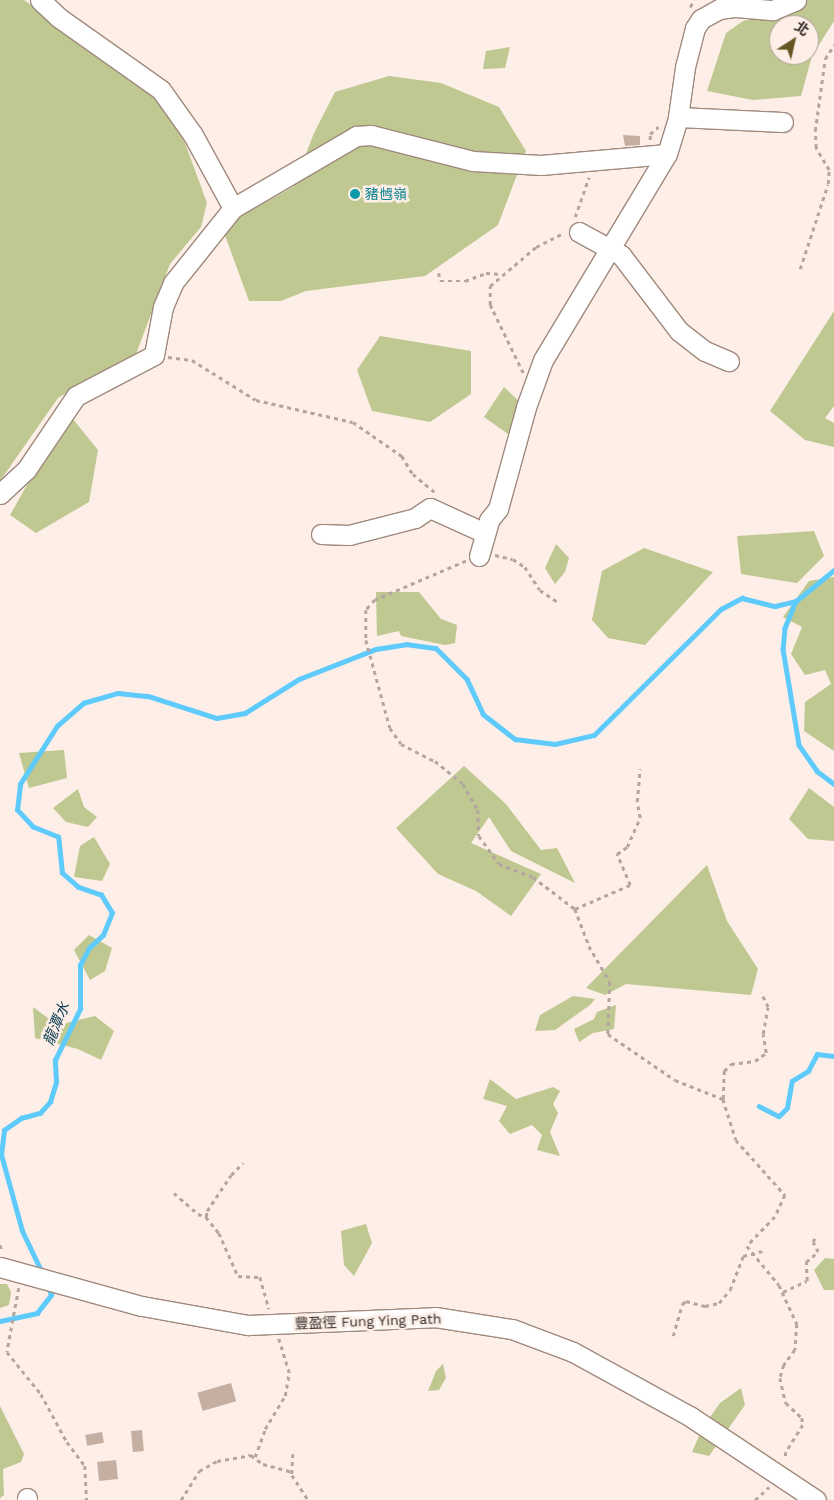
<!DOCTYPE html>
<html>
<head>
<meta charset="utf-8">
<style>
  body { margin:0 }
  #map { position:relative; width:834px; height:1500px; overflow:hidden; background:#fdeee7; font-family:"Work Sans","Noto Sans TC",sans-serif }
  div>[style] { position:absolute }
  .green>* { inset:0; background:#bfc890 }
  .stream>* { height:4.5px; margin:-2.25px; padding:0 2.25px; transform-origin:2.25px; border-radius:2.25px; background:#5ecbfc }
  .building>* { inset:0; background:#c5aea2; transform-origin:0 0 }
  .path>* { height:2.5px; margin-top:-1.25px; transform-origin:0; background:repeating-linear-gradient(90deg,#b3a5a0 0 4px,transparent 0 8px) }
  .roads { filter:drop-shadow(1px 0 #9f897d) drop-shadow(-1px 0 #9f897d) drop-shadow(0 1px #9f897d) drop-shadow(0 -1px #9f897d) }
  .minor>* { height:19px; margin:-9.5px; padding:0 9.5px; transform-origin:9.5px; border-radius:9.5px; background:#fff }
  .dots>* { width:14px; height:14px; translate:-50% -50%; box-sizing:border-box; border:2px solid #fdeee7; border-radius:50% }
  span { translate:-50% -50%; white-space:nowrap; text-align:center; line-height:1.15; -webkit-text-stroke:5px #fdeee7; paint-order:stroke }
  .culture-label { font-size:14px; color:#0d838f }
  .left { translate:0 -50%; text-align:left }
  .street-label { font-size:14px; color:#342a26 }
  .water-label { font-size:15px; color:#104054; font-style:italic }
  .north { position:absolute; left:769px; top:15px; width:50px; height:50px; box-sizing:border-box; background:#fdeee7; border:1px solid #ada09a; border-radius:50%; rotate:35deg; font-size:14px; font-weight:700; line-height:20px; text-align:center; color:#342a26 }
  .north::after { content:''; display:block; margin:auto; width:18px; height:22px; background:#655522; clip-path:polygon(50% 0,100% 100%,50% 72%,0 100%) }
</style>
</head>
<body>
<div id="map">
  <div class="green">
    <i style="clip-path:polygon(0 0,24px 0,154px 92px,185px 143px,207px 203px,201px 227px,170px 264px,136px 354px,58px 398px,0 481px)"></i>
    <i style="clip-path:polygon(evenodd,805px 0,834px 0,834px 21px,812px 56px,801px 96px,753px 100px,707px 91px,726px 33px,743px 21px,799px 9px,805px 0,779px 25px,809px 25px,809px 55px,779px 55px,779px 25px)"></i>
    <i style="clip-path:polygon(510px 47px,505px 68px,483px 69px,486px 51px)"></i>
    <i style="clip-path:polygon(389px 76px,441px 83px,499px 107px,526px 151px,498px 225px,425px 276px,306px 291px,281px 301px,249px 301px,223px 230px,239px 217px,293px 187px,314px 133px,335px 92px)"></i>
    <i style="clip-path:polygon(834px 311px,834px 406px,825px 418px,834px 423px,834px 447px,805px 440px,770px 411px)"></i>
    <i style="clip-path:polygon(380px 336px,471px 351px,471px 394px,430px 422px,372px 411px,357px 370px)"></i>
    <i style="clip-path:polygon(504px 387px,523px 405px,508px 434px,484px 417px)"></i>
    <i style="clip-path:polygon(68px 413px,98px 450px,89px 502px,36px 533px,10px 515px)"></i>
    <i style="clip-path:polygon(814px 531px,824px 556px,797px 583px,741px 574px,737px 536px)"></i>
    <i style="clip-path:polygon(556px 544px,569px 558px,565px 572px,555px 584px,545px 568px)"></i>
    <i style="clip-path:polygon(644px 548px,713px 572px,645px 645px,608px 638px,592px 620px,602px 571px)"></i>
    <i style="clip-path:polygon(834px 577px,834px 751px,804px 731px,805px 702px,831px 684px,825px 670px,805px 675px,791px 654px,802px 627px,783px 617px,809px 581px)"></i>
    <i style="clip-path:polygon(376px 592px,419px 592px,441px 619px,457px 625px,455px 643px,445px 645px,401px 636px,399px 631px,377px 636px)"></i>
    <i style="clip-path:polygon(64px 750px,67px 778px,29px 788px,19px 753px)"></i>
    <i style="clip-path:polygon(464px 766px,506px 804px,541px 850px,557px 848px,575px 883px,511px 851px,489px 817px,471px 843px,541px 874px,511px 916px,476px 891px,438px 874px,396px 828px)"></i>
    <i style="clip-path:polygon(809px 788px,834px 807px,834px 841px,808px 839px,789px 819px)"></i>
    <i style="clip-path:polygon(78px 789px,84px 807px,97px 817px,88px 827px,66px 822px,53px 808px)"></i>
    <i style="clip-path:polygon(94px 837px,110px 864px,102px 881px,74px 877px,80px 846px)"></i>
    <i style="clip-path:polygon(707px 865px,727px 921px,758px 969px,751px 995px,626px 984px,605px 995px,586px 988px)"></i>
    <i style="clip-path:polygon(89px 935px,112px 948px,105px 971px,90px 980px,74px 950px)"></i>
    <i style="clip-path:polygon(573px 996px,595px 999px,590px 1005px,555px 1030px,535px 1031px,540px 1015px)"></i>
    <i style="clip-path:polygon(616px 1005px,614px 1029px,593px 1033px,579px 1042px,574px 1029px,594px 1019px,597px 1012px)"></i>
    <i style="clip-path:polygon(33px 1007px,57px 1025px,95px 1016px,114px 1031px,101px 1060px,78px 1049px,35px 1038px)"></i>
    <i style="clip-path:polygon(490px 1079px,516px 1099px,553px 1087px,560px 1091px,553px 1104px,558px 1113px,550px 1132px,560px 1156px,537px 1150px,542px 1135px,532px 1125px,510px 1134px,499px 1121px,507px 1106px,483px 1099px)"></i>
    <i style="clip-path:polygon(366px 1224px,372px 1243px,354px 1276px,344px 1265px,341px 1231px)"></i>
    <i style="clip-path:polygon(825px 1258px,834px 1259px,834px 1290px,824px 1290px,814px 1270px)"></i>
    <i style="clip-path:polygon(0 1284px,7px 1284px,11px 1292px,9px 1305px,0 1308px)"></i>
    <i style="clip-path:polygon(443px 1364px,446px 1378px,439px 1390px,428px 1391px,436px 1371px)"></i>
    <i style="clip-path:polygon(741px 1388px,745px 1405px,709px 1456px,692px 1452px,703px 1427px,720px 1403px)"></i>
    <i style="clip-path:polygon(0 1406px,24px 1454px,21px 1462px,3px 1469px,4px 1495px,0 1498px)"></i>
  </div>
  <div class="stream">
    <i style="left:796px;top:601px;width:29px;rotate:112deg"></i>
    <i style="left:785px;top:628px;width:21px;rotate:95deg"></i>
    <i style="left:783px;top:649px;width:97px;rotate:80.5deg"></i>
    <i style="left:799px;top:745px;width:32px;rotate:55deg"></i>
    <i style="left:817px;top:771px;width:21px;rotate:37deg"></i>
    <i style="left:759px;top:1106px;width:22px;rotate:27deg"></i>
    <i style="left:779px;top:1116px;width:11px;rotate:-45deg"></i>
    <i style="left:787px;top:1108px;width:27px;rotate:-80deg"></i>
    <i style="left:792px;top:1081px;width:19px;rotate:-32deg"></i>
    <i style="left:808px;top:1071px;width:19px;rotate:-62deg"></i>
    <i style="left:817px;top:1054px;width:17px;rotate:7deg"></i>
    <i style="left:42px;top:1273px;width:47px;rotate:-115.5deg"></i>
    <i style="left:22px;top:1231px;width:79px;rotate:-105.4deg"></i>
    <i style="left:1px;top:1155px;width:25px;rotate:-83deg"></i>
    <i style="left:4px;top:1130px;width:21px;rotate:-35deg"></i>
    <i style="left:21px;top:1118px;width:20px;rotate:-15deg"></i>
    <i style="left:40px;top:1113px;width:15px;rotate:-48deg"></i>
    <i style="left:50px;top:1102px;width:21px;rotate:-73deg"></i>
    <i style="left:56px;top:1082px;width:22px;rotate:-93deg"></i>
    <i style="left:55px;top:1060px;width:57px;rotate:-63.9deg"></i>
    <i style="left:80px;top:1009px;width:44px;rotate:-90deg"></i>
    <i style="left:80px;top:965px;width:19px;rotate:-62deg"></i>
    <i style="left:89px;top:948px;width:19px;rotate:-43deg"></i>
    <i style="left:103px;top:935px;width:24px;rotate:-68deg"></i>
    <i style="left:112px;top:913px;width:21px;rotate:-121deg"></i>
    <i style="left:101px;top:895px;width:24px;rotate:-161deg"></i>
    <i style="left:78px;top:887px;width:21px;rotate:-139deg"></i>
    <i style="left:62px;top:873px;width:36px;rotate:-96deg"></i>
    <i style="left:58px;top:837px;width:27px;rotate:-158deg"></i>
    <i style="left:33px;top:827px;width:23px;rotate:-133deg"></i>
    <i style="left:17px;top:810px;width:26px;rotate:-83deg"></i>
    <i style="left:20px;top:784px;width:69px;rotate:-57.5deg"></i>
    <i style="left:57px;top:726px;width:35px;rotate:-41deg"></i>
    <i style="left:83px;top:703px;width:36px;rotate:-16deg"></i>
    <i style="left:118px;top:693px;width:30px;rotate:6deg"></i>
    <i style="left:148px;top:696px;width:72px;rotate:17.7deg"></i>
    <i style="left:217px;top:718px;width:28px;rotate:-10deg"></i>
    <i style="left:245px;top:713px;width:64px;rotate:-32.2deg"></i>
    <i style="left:299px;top:679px;width:83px;rotate:-21.3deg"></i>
    <i style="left:376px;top:649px;width:30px;rotate:-9deg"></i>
    <i style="left:406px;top:644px;width:30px;rotate:8deg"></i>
    <i style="left:436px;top:648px;width:44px;rotate:45deg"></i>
    <i style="left:467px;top:679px;width:38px;rotate:65deg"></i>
    <i style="left:483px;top:714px;width:41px;rotate:38deg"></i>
    <i style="left:515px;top:739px;width:40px;rotate:7.1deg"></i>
    <i style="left:555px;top:744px;width:40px;rotate:-13deg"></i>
    <i style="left:594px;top:735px;width:179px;rotate:-44.8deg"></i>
    <i style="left:721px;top:609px;width:24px;rotate:-28deg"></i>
    <i style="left:742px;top:598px;width:34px;rotate:14deg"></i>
    <i style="left:775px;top:606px;width:22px;rotate:-13deg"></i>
    <i style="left:796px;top:601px;width:49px;rotate:-39.2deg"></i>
    <i style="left:0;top:1321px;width:38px;rotate:-12deg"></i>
    <i style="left:37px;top:1313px;width:23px;rotate:-52deg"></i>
    <i style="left:51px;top:1295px;width:12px;rotate:-110deg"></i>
  </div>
  <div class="building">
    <i style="clip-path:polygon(623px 135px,640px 136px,640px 145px,625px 146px)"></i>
    <i style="left:231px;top:1383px;width:19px;height:35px;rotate:74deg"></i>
    <i style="left:142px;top:1430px;width:21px;height:11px;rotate:85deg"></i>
    <i style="left:102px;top:1432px;width:11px;height:17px;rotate:80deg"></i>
    <i style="left:116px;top:1460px;width:19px;height:19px;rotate:84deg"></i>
  </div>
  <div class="path">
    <i style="left:690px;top:7px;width:8px;rotate:-60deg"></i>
    <i style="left:650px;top:140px;width:6px;rotate:-90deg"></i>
    <i style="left:650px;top:134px;width:11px;rotate:-41deg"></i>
    <i style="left:575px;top:217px;width:42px;rotate:-70.7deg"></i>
    <i style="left:800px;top:269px;width:89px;rotate:-71.8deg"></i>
    <i style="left:828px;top:184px;width:14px;rotate:-86deg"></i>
    <i style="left:829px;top:170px;width:26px;rotate:-121deg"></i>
    <i style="left:816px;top:148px;width:17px;rotate:-93deg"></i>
    <i style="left:815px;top:131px;width:73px;rotate:-82.1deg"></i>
    <i style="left:825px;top:59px;width:17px;rotate:-57deg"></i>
    <i style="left:439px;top:273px;width:8px;rotate:83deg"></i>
    <i style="left:440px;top:281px;width:25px"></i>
    <i style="left:465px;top:281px;width:22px;rotate:-21deg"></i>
    <i style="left:486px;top:273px;width:15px;rotate:4deg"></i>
    <i style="left:168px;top:357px;width:24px;rotate:7deg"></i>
    <i style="left:192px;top:360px;width:75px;rotate:32deg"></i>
    <i style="left:256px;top:400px;width:99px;rotate:12.8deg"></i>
    <i style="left:353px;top:422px;width:60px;rotate:34.8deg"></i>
    <i style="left:402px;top:456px;width:21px;rotate:59deg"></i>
    <i style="left:413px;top:474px;width:30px;rotate:40deg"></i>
    <i style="left:523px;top:373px;width:76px;rotate:-115.9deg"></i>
    <i style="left:490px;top:305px;width:19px;rotate:-90deg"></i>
    <i style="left:490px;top:286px;width:60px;rotate:-40.3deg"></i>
    <i style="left:536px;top:247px;width:30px;rotate:-27deg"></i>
    <i style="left:495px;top:555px;width:18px;rotate:13deg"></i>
    <i style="left:513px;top:559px;width:14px;rotate:34deg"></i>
    <i style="left:525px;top:567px;width:27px;rotate:57deg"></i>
    <i style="left:540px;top:590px;width:23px;rotate:34deg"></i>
    <i style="left:466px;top:561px;width:99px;rotate:156.8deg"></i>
    <i style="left:375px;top:600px;width:13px;rotate:132deg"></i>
    <i style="left:366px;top:610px;width:30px;rotate:90deg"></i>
    <i style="left:366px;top:640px;width:91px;rotate:74.7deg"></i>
    <i style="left:390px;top:728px;width:19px;rotate:55deg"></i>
    <i style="left:401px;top:744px;width:38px;rotate:27deg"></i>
    <i style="left:435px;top:761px;width:36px;rotate:39deg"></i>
    <i style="left:463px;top:784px;width:30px;rotate:60deg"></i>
    <i style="left:478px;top:810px;width:26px;rotate:88deg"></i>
    <i style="left:479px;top:836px;width:34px;rotate:54deg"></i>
    <i style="left:499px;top:864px;width:36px;rotate:21deg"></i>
    <i style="left:533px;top:877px;width:53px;rotate:37.3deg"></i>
    <i style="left:575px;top:909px;width:40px;rotate:69deg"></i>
    <i style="left:589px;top:946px;width:42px;rotate:59.7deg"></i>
    <i style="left:610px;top:982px;width:52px;rotate:92.2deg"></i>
    <i style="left:608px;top:1034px;width:81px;rotate:34.5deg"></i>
    <i style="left:675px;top:1080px;width:52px;rotate:21.6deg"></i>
    <i style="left:723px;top:1099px;width:43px;rotate:72.4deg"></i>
    <i style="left:736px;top:1140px;width:74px;rotate:48.3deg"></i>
    <i style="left:785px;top:1195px;width:24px;rotate:114deg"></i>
    <i style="left:775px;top:1217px;width:40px;rotate:134deg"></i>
    <i style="left:747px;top:1246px;width:50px;rotate:50.6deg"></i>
    <i style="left:779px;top:1285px;width:43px;rotate:65.2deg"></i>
    <i style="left:797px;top:1324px;width:26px;rotate:94deg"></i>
    <i style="left:795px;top:1350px;width:19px;rotate:126deg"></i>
    <i style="left:784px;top:1365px;width:14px;rotate:107deg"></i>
    <i style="left:780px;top:1378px;width:26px;rotate:77deg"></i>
    <i style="left:786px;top:1403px;width:22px;rotate:43deg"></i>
    <i style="left:802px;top:1418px;width:7px;rotate:82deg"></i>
    <i style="left:803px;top:1425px;width:32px;rotate:122deg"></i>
    <i style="left:786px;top:1452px;width:8px;rotate:97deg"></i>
    <i style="left:575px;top:909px;width:60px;rotate:-23.6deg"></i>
    <i style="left:630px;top:885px;width:34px;rotate:-113deg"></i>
    <i style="left:617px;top:854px;width:12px;rotate:-35deg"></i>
    <i style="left:627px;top:847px;width:32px;rotate:-66deg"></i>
    <i style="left:640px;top:818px;width:16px;rotate:-101deg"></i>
    <i style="left:637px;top:802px;width:33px;rotate:-85deg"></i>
    <i style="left:723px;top:1099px;width:28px;rotate:-88deg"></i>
    <i style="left:724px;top:1071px;width:10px;rotate:-45deg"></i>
    <i style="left:731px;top:1064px;width:24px;rotate:-7deg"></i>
    <i style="left:755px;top:1061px;width:14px;rotate:-36deg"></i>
    <i style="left:766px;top:1053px;width:19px;rotate:-99deg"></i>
    <i style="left:763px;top:1034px;width:27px;rotate:-80deg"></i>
    <i style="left:768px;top:1007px;width:16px;rotate:-117deg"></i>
    <i style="left:174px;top:1193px;width:32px;rotate:41deg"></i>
    <i style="left:198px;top:1214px;width:9px;rotate:21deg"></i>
    <i style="left:206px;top:1217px;width:21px;rotate:51deg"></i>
    <i style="left:219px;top:1233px;width:47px;rotate:66.2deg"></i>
    <i style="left:238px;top:1276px;width:22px;rotate:3deg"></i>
    <i style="left:260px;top:1277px;width:33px;rotate:74deg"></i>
    <i style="left:206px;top:1217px;width:6px;rotate:-81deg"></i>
    <i style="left:207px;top:1211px;width:43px;rotate:-56.3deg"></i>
    <i style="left:231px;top:1175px;width:17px;rotate:-45deg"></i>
    <i style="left:0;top:1245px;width:6px;rotate:72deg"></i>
    <i style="left:19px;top:1288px;width:65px;rotate:100.6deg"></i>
    <i style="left:7px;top:1352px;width:54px;rotate:51deg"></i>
    <i style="left:41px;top:1394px;width:55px;rotate:61.6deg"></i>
    <i style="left:67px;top:1442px;width:30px;rotate:53deg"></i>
    <i style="left:85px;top:1466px;width:34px;rotate:87deg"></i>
    <i style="left:783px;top:1292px;width:26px;rotate:-25deg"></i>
    <i style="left:807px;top:1281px;width:19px;rotate:-93deg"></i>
    <i style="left:806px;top:1262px;width:16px;rotate:-40deg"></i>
    <i style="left:818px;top:1252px;width:11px;rotate:-117deg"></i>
    <i style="left:813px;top:1242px;width:8px;rotate:-67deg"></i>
    <i style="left:673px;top:1336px;width:33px;rotate:-74deg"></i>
    <i style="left:682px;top:1304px;width:5px;rotate:-37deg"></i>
    <i style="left:686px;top:1301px;width:20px;rotate:15deg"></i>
    <i style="left:705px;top:1306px;width:14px;rotate:-12deg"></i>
    <i style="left:719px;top:1303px;width:17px;rotate:-50deg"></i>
    <i style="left:730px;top:1290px;width:36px;rotate:-69deg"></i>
    <i style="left:743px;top:1256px;width:21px;rotate:-14deg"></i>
    <i style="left:293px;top:1454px;width:21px;rotate:93deg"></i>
    <i style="left:292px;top:1475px;width:30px;rotate:57deg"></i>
    <i style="left:255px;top:1457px;width:30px;rotate:-70deg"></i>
    <i style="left:265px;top:1429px;width:39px;rotate:-59deg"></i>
    <i style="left:285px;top:1396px;width:23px;rotate:-80deg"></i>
    <i style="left:289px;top:1373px;width:37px;rotate:-107deg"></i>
    <i style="left:181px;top:1500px;width:34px;rotate:-58deg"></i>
    <i style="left:199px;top:1471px;width:21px;rotate:-29deg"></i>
    <i style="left:217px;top:1461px;width:35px;rotate:-10deg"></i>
    <i style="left:251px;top:1455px;width:15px;rotate:37deg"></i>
    <i style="left:263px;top:1464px;width:30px;rotate:15deg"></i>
    <i style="left:755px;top:1500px;width:19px;rotate:-43deg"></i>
  </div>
  <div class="roads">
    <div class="minor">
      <i style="left:40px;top:0;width:25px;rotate:43deg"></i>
      <i style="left:58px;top:17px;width:126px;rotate:35.3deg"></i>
      <i style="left:161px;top:90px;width:55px;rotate:54.6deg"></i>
      <i style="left:193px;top:135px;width:83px;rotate:61.3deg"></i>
      <i style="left:678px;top:117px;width:105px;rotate:2.7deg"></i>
      <i style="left:579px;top:232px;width:48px;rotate:28.7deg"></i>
      <i style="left:621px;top:255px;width:96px;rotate:52.7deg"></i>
      <i style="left:679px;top:331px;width:33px;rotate:38deg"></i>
      <i style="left:705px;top:351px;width:26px;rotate:23deg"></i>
      <i style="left:0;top:494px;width:35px;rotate:-43deg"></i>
      <i style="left:26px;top:470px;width:89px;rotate:-56deg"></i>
      <i style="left:76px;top:396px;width:88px;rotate:-27.7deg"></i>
      <i style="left:154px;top:355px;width:49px;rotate:-79.4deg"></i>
      <i style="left:163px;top:307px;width:26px;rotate:-67deg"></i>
      <i style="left:173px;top:283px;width:96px;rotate:-51.3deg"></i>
      <i style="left:233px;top:208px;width:143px;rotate:-30.3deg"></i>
      <i style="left:356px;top:136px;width:15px;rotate:-4deg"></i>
      <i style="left:371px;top:135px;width:105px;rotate:14.3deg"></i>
      <i style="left:473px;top:161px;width:68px;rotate:3.4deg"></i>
      <i style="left:541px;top:165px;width:126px;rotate:-5deg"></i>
      <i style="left:321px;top:534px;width:28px;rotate:2deg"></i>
      <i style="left:349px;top:535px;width:68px;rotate:-14.4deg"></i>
      <i style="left:415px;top:518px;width:18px;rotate:-34deg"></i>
      <i style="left:430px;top:508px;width:60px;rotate:24.4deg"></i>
      <i style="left:479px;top:556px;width:37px;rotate:-74deg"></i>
      <i style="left:489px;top:520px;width:14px;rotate:-51deg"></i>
      <i style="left:498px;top:509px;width:106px;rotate:-74.6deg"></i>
      <i style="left:526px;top:407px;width:50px;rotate:-70.1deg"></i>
      <i style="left:543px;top:360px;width:240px;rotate:-59deg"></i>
      <i style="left:667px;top:154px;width:39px;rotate:-73deg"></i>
      <i style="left:678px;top:117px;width:50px;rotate:-82deg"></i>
      <i style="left:685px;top:67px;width:40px;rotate:-75.6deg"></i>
      <i style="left:695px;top:28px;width:11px;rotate:-56deg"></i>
      <i style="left:701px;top:19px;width:21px;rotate:-29deg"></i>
      <i style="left:719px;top:9px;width:17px;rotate:-7deg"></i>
      <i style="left:736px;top:7px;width:37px;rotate:5deg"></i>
      <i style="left:773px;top:10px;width:25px;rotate:-23deg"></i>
      <i style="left:0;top:1267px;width:147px;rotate:15.4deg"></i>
      <i style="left:142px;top:1306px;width:108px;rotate:10.2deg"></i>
      <i style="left:248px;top:1325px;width:187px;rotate:-2.4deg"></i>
      <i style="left:435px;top:1317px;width:78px;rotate:8.9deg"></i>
      <i style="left:512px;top:1329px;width:65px;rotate:20.7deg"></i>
      <i style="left:573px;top:1352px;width:135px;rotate:28.8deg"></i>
      <i style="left:691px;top:1417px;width:150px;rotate:33.6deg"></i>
      <i style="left:27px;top:1500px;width:2px;rotate:-90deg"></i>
    </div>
  </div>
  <div class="dots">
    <i style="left:355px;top:194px;background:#0f9aa8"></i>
  </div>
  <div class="culture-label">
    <span class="left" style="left:365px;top:194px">豬乸嶺</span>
  </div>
  <div class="street-label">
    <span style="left:368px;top:1321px;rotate:-2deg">豐盈徑 Fung Ying Path</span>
  </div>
  <div class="water-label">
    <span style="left:57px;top:1024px;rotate:-67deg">龍潭水</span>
  </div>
  <div class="north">北</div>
</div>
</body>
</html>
